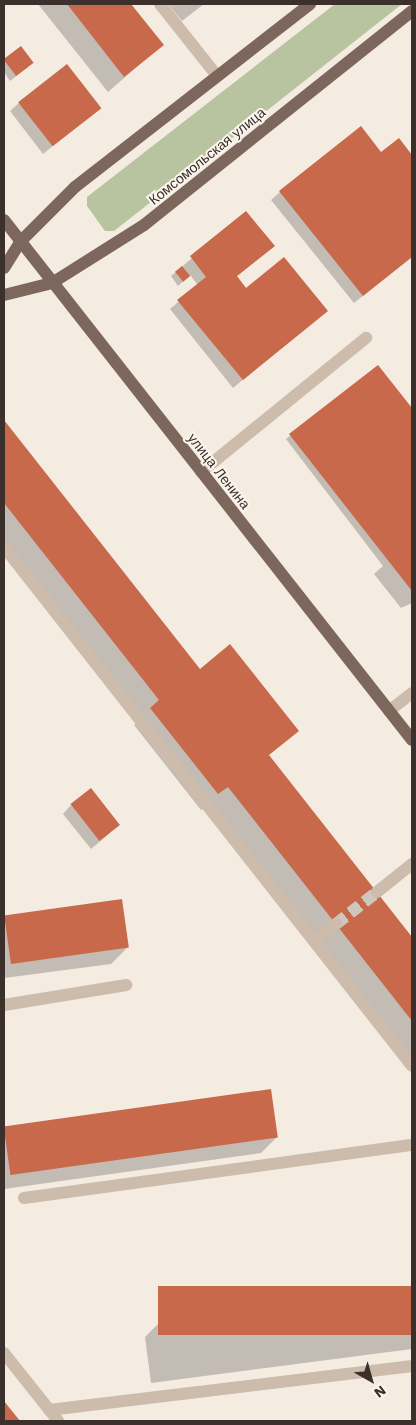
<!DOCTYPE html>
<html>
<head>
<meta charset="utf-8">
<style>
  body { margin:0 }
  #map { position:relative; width:416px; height:1425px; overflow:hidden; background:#f4ebe1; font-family:"Work Sans",sans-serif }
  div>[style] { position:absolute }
  .green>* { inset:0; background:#b8c4a0 }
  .shadow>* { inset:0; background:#0003 }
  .building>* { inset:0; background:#c8694b; transform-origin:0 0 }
  .minor-tunnel>* { height:12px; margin-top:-6px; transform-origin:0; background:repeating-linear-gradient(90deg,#cfc6bd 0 12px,transparent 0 18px) }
  .minor>* { height:12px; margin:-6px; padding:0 6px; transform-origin:6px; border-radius:6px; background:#cdbbac }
  .major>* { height:12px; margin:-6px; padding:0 6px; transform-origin:6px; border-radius:6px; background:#7d675c }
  span { translate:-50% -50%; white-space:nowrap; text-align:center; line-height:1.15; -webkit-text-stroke:4px #fbf5ee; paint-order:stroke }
  .street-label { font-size:14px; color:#3b302b }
  .frame { position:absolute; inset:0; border:5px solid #3b302b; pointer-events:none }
  .north { position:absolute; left:346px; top:1355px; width:50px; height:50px; -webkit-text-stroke:4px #fbf5ee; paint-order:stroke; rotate:142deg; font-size:14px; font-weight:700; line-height:20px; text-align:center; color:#3b302b }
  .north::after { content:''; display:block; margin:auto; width:18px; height:22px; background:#3b302b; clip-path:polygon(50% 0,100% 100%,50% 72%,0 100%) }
</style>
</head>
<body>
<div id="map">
  <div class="green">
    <i style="clip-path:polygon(335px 4px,402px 4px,114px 231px,105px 231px,87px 206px,87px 197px)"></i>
  </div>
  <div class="shadow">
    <i style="clip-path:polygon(38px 4px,130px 4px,162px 45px,108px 92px)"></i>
    <i style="clip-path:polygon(168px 4px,204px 4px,182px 21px)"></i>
    <i style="clip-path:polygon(21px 48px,28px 67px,10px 81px,4px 72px,4px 61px)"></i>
    <i style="clip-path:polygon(19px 103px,99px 108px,43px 154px,10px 111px)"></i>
    <i style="clip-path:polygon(399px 140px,412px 157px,412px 257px,354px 303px,271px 200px,280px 192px,381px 154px)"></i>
    <i style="clip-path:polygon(246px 212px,264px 254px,236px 277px,246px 290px,326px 311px,233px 388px,170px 309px,198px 285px,190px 275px,178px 286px,171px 276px)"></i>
    <i style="clip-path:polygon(378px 366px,412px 410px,412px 603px,401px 608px,374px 574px,383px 566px,286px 439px)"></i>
    <i style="clip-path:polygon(4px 422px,412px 939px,412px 1059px,210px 803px,201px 810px,134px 725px,142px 717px,4px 541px)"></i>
    <i style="clip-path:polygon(71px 805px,110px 833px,91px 849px,63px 814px)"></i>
    <i style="clip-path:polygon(121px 901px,127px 948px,111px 964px,4px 978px,4px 916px)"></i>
    <i style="clip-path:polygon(270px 1090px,277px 1137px,261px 1153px,4px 1189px,4px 1127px)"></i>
    <i style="clip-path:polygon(412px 1287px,412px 1349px,151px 1383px,145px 1337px,161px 1321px)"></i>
  </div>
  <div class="building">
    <i style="clip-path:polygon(67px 4px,131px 4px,164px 45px,124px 77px)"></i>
    <i style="left:21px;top:46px;width:21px;height:22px;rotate:53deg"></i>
    <i style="left:67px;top:64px;width:56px;height:62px;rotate:52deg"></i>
    <i style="clip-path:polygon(361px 126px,381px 152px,399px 138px,412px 155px,412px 257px,363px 296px,279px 191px)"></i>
    <i style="clip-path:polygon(246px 211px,275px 246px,237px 276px,246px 288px,284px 257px,328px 311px,243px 380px,177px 300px,206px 277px,190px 256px)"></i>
    <i style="left:182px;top:266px;width:13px;height:9px;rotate:51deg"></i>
    <i style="clip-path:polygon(378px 365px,412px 408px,412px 591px,289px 434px)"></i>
    <i style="clip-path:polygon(4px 420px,200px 669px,230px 644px,299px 731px,269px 755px,412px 937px,412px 1021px,228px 787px,218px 794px,150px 708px,159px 700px,4px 503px)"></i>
    <i style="left:91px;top:788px;width:47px;height:26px;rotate:52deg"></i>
    <i style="left:122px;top:899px;width:49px;height:119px;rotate:82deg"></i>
    <i style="left:271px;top:1089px;width:49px;height:270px;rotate:82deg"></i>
    <i style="left:412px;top:1286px;width:49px;height:254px;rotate:90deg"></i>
    <i style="clip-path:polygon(4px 1401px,20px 1421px,4px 1421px)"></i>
  </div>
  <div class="minor-tunnel">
    <i style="left:336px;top:924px;width:52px;rotate:-38deg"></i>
  </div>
  <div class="minor">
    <i style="left:160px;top:4px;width:92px;rotate:51.6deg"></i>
    <i style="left:201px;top:472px;width:213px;rotate:-39.1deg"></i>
    <i style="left:4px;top:547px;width:660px;rotate:51.83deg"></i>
    <i style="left:389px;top:711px;width:29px;rotate:-38deg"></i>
    <i style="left:377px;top:892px;width:45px;rotate:-38.7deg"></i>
    <i style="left:314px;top:941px;width:28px;rotate:-38deg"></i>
    <i style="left:4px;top:1005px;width:124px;rotate:-9.3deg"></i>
    <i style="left:24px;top:1198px;width:392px;rotate:-7.8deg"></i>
    <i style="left:4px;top:1353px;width:87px;rotate:51.5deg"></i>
    <i style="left:49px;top:1410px;width:366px;rotate:-6.9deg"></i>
  </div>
  <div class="major">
    <i style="left:4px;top:220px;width:661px;rotate:51.88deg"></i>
    <i style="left:4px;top:268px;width:32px;rotate:-58deg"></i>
    <i style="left:21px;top:241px;width:76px;rotate:-45deg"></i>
    <i style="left:75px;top:187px;width:298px;rotate:-37.9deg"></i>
    <i style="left:4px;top:295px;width:49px;rotate:-14deg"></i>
    <i style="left:52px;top:283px;width:109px;rotate:-32.2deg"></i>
    <i style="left:144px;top:225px;width:343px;rotate:-38.6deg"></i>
  </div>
  <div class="street-label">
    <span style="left:207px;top:156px;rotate:-39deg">Комсомольская улица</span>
    <span style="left:219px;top:471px;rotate:52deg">улица Ленина</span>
  </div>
  <div class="frame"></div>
  <div class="north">N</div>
</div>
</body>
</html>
